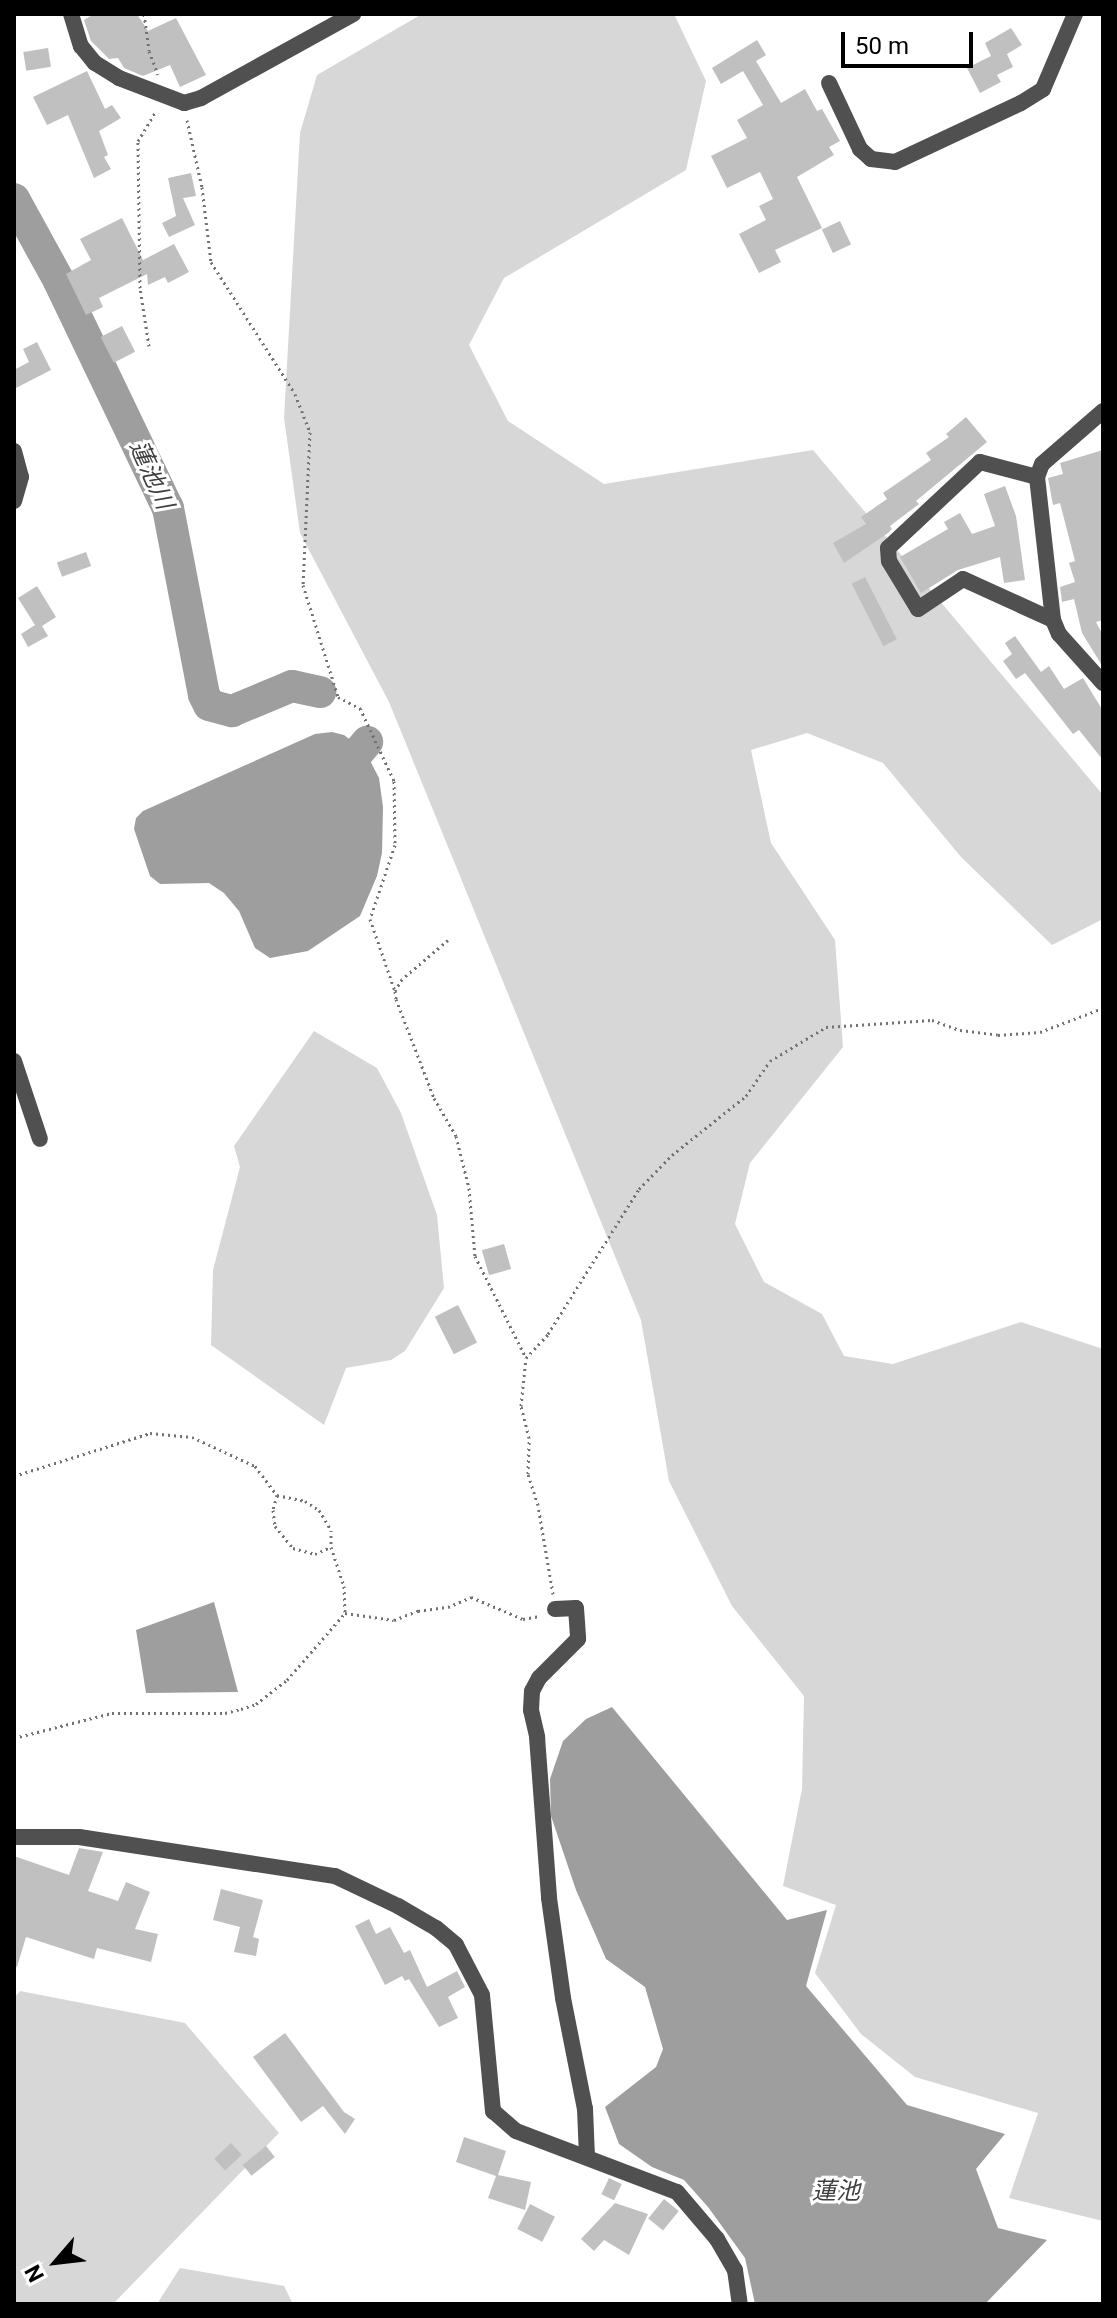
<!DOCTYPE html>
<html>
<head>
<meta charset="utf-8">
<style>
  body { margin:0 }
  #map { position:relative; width:1117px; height:2318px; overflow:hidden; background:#fff; font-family:Roboto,"Noto Sans JP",sans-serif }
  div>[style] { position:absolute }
  .green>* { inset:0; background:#d7d7d7 }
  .water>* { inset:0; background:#9e9e9e }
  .river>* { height:32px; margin:-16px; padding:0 16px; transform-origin:16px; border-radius:16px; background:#9e9e9e }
  .building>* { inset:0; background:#c0c0c0; transform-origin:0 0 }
  .path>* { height:3px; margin-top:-1.5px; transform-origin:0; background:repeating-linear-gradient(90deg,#727272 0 2px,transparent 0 6px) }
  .minor>* { height:16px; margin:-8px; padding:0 8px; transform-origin:8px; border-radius:8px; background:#505050 }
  span { translate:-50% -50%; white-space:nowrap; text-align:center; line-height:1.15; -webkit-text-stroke:6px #fff; paint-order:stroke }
  .water-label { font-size:24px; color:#3f3f3f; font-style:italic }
  .frame { position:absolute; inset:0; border:16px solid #000; pointer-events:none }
  .north { position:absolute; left:16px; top:2222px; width:80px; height:80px; -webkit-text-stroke:6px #fff; paint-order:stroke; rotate:242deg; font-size:22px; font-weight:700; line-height:32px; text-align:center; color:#000 }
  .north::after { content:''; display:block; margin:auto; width:28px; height:36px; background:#000; clip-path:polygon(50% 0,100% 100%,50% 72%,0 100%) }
  .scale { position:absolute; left:841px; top:32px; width:132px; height:36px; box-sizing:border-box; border:4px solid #000; border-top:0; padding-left:10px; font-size:24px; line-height:28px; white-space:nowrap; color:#000; -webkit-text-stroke:6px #fff; paint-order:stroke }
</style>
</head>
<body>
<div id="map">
  <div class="green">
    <i style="clip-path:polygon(422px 14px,674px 14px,706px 81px,686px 170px,504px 278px,469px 345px,508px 421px,604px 484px,813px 450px,1103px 795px,1101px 920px,1052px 945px,961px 857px,883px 763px,807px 733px,751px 750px,771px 843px,835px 940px,843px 1047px,750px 1163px,735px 1224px,764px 1282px,822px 1314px,844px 1356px,893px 1364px,1021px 1322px,1103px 1349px,1103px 2221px,1009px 2198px,1038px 2113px,915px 2077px,861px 2034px,815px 1973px,836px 1905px,783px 1886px,802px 1789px,804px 1696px,732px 1606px,669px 1481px,641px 1320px,389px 702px,300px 533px,284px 418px,300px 133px,317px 75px)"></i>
    <i style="clip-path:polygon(314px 1031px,377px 1068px,401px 1113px,437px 1215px,444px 1288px,405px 1351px,391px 1360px,346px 1368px,324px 1425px,211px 1345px,213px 1270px,240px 1167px,234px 1146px)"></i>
    <i style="clip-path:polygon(20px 1991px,185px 2023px,279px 2133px,113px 2304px,14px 2304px,14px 1998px)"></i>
    <i style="clip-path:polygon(180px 2268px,284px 2286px,293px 2304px,157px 2304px)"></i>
  </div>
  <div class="water">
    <i style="clip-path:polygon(332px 732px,344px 735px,365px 751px,379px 778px,383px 807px,382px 853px,377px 876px,360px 916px,308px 951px,270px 958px,255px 948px,239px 911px,224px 893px,209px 883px,160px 884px,150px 876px,134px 829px,136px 818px,143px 811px,315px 734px)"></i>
    <i style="clip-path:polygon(214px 1602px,238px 1692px,146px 1693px,136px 1630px)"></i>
    <i style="clip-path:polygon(612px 1707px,787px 1920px,827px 1910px,806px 1986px,907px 2105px,1005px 2134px,976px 2169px,998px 2228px,1047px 2240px,985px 2304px,755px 2304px,745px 2258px,708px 2207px,684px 2180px,652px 2167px,619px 2144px,605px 2107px,656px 2067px,663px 2049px,645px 1987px,606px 1959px,576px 1890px,551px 1816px,550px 1779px,563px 1741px,586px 1719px)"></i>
  </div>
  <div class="river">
    <i style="left:14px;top:199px;width:94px;rotate:61.2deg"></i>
    <i style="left:59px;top:281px;width:252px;rotate:64.4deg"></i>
    <i style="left:168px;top:508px;width:190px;rotate:79.1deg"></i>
    <i style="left:204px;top:695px;width:11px;rotate:63deg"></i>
    <i style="left:209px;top:705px;width:24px;rotate:15deg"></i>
    <i style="left:232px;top:711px;width:65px;rotate:-22.6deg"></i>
    <i style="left:292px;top:686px;width:29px;rotate:12deg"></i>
    <i style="left:335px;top:780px;width:50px;rotate:-49.9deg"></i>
  </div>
  <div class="building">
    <i style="clip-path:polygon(94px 14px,137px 14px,148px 31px,176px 18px,206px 75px,180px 87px,170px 65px,143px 76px,124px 68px,118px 58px,109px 59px,91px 41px,84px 20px)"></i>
    <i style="clip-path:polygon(1011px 28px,1022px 45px,1007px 54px,1013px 67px,997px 75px,1001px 82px,980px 93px,967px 68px,991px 56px,985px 43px)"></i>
    <i style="clip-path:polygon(757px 40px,766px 55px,756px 61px,781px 103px,805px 89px,817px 111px,822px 109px,840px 141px,829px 147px,834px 155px,797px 177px,822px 228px,775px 250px,781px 262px,759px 273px,739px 234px,766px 220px,759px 206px,773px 199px,760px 172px,727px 188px,711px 156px,747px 138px,737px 120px,763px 105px,743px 71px,721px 84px,712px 68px)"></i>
    <i style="left:48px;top:48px;width:19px;height:25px;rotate:81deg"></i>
    <i style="clip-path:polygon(87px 71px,105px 109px,112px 105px,121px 118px,99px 131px,108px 155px,104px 157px,111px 169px,94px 178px,68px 115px,47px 125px,33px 97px)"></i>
    <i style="clip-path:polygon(191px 173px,196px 196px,183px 198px,195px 225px,169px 237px,162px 223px,176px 216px,168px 178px)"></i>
    <i style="clip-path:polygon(122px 218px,143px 260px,174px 244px,189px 272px,168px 283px,165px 277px,148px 285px,147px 274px,99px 298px,103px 307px,86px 315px,66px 274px,91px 260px,80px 239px)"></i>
    <i style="left:840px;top:221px;width:26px;height:20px;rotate:65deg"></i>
    <i style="left:122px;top:326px;width:29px;height:24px;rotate:63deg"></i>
    <i style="clip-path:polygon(37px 342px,51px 370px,14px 389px,14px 370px,29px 362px,23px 349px)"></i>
    <i style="clip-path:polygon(966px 417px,987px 442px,916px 501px,919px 504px,890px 526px,892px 529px,888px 533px,844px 563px,833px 543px,866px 524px,861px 517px,887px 499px,883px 493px,931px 460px,926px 453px,949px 437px,946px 434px)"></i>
    <i style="clip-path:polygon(1103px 450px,1103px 620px,1096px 622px,1103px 635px,1103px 667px,1082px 633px,1074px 599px,1062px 602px,1060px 587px,1075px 582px,1069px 563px,1075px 561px,1060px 503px,1053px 505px,1048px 478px,1063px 474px,1060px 463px)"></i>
    <i style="clip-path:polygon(1005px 486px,1016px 516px,1025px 580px,1004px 583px,1000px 557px,958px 570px,921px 593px,900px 557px,948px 529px,944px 522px,960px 513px,972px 534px,995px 526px,984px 494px)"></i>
    <i style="left:86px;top:552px;width:15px;height:31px;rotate:70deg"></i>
    <i style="left:865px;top:577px;width:70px;height:15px;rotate:63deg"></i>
    <i style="clip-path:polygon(37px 586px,56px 617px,42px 626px,48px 636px,28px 647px,21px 634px,35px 625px,18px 598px)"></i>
    <i style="clip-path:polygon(1015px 636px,1041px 672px,1049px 666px,1064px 689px,1083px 678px,1103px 711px,1103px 760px,1079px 730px,1073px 734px,1025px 673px,1016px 679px,1003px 661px,1012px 654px,1005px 643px)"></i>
    <i style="left:504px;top:1244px;width:26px;height:23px;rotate:74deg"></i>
    <i style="left:458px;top:1305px;width:42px;height:26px;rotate:63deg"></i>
    <i style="clip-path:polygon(79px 1848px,103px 1852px,88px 1891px,118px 1901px,126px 1882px,150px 1892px,135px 1929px,158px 1934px,151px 1962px,97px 1948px,94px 1959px,26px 1937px,17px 1967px,14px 1966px,14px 1856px,69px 1875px)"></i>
    <i style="clip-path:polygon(221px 1889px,263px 1900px,253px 1937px,259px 1939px,256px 1956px,234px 1952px,240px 1927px,213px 1920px)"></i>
    <i style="clip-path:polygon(369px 1919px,376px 1934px,390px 1927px,404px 1953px,410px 1950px,427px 1987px,457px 1971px,465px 1987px,448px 1997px,458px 2018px,439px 2027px,409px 1979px,405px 1981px,402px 1976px,385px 1985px,355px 1926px)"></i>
    <i style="clip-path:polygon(285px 2033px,344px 2112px,355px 2119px,345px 2134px,323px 2106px,301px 2122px,253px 2057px)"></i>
    <i style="clip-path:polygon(464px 2137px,506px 2151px,498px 2175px,531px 2182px,525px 2210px,488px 2198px,496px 2176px,456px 2162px)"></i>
    <i style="left:231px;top:2143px;width:16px;height:23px;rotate:47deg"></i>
    <i style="left:266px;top:2146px;width:14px;height:30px;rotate:51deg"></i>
    <i style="left:609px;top:2178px;width:14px;height:18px;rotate:25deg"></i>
    <i style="left:664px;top:2199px;width:19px;height:25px;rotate:39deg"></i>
    <i style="clip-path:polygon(615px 2203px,648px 2214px,629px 2255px,604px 2240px,594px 2251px,581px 2239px)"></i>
    <i style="left:530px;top:2204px;width:28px;height:28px;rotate:27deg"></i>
  </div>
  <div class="path">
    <i style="left:144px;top:14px;width:37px;rotate:82deg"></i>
    <i style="left:149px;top:51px;width:25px;rotate:69deg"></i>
    <i style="left:187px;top:120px;width:69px;rotate:77.4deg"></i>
    <i style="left:202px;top:187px;width:76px;rotate:83.2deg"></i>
    <i style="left:211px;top:262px;width:156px;rotate:57.5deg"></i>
    <i style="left:295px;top:394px;width:41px;rotate:68.5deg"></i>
    <i style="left:310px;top:432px;width:153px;rotate:92.6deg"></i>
    <i style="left:303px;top:585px;width:117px;rotate:72.6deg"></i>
    <i style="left:338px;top:697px;width:25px;rotate:27deg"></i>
    <i style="left:360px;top:708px;width:81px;rotate:65deg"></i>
    <i style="left:394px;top:781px;width:64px;rotate:89.1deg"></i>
    <i style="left:395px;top:845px;width:78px;rotate:108.7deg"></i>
    <i style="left:370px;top:919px;width:76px;rotate:70.9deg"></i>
    <i style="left:149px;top:346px;width:59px;rotate:-98.8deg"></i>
    <i style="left:140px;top:288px;width:147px;rotate:-90.8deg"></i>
    <i style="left:138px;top:141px;width:35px;rotate:-59deg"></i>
    <i style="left:448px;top:940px;width:60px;rotate:139.7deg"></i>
    <i style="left:402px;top:979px;width:14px;rotate:120deg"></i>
    <i style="left:395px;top:991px;width:8px;rotate:83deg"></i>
    <i style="left:396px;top:999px;width:106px;rotate:69deg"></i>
    <i style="left:434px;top:1098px;width:44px;rotate:59.9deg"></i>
    <i style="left:456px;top:1136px;width:54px;rotate:76deg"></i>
    <i style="left:469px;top:1188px;width:68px;rotate:85deg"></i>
    <i style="left:475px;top:1256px;width:114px;rotate:63.4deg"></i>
    <i style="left:14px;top:1476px;width:143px;rotate:-17.5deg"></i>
    <i style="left:150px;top:1433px;width:42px;rotate:5.4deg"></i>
    <i style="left:192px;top:1437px;width:69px;rotate:24.7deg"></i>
    <i style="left:255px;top:1466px;width:36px;rotate:53deg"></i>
    <i style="left:277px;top:1495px;width:16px;rotate:105deg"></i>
    <i style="left:273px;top:1510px;width:16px;rotate:83deg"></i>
    <i style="left:275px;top:1526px;width:28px;rotate:51deg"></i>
    <i style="left:293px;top:1548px;width:23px;rotate:15deg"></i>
    <i style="left:315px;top:1554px;width:17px;rotate:-24deg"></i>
    <i style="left:331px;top:1547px;width:41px;rotate:71.6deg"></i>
    <i style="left:344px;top:1586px;width:26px;rotate:88deg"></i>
    <i style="left:277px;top:1495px;width:29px;rotate:12deg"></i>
    <i style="left:305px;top:1501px;width:17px;rotate:33deg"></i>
    <i style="left:319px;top:1510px;width:23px;rotate:59deg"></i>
    <i style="left:331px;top:1530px;width:17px;rotate:90deg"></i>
    <i style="left:553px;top:1594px;width:90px;rotate:-99.6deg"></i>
    <i style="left:538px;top:1505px;width:33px;rotate:-108deg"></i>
    <i style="left:528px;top:1474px;width:36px;rotate:-88deg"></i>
    <i style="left:529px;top:1438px;width:33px;rotate:-104deg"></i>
    <i style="left:521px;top:1406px;width:48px;rotate:-84.1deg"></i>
    <i style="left:526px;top:1358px;width:33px;rotate:-47deg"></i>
    <i style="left:548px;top:1334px;width:171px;rotate:-57.9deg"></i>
    <i style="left:639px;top:1189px;width:47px;rotate:-45.9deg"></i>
    <i style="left:672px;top:1155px;width:95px;rotate:-38.6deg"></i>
    <i style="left:746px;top:1096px;width:42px;rotate:-55.6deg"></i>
    <i style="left:770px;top:1061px;width:66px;rotate:-31.3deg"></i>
    <i style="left:826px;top:1027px;width:106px;rotate:-3.8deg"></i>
    <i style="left:932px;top:1020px;width:30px;rotate:20deg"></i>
    <i style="left:960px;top:1030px;width:38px;rotate:7deg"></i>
    <i style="left:998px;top:1035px;width:42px;rotate:-4.1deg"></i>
    <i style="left:1040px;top:1032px;width:67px;rotate:-20.9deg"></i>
    <i style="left:14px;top:1738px;width:101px;rotate:-14.3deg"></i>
    <i style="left:112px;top:1713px;width:113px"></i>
    <i style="left:225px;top:1713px;width:16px;rotate:-14deg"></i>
    <i style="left:241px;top:1709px;width:16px;rotate:-18deg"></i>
    <i style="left:256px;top:1704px;width:39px;rotate:-38deg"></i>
    <i style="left:287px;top:1680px;width:89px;rotate:-49.1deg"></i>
    <i style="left:345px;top:1613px;width:49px;rotate:8.1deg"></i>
    <i style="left:394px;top:1620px;width:26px;rotate:-21deg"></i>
    <i style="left:418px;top:1611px;width:30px;rotate:-8deg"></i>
    <i style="left:448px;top:1607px;width:25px;rotate:-23deg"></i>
    <i style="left:471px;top:1597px;width:56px;rotate:22.9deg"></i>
    <i style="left:523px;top:1619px;width:17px;rotate:-10deg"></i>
  </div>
  <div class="minor">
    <i style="left:71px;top:14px;width:34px;rotate:73deg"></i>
    <i style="left:81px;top:46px;width:22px;rotate:51deg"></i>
    <i style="left:95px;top:63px;width:28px;rotate:32deg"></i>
    <i style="left:119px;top:78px;width:70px;rotate:21deg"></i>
    <i style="left:184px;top:103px;width:18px;rotate:-16deg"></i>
    <i style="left:201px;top:98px;width:174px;rotate:-28.9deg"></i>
    <i style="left:829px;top:83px;width:73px;rotate:64.8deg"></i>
    <i style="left:860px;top:149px;width:15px;rotate:42deg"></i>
    <i style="left:871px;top:159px;width:24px;rotate:7deg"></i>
    <i style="left:895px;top:162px;width:139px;rotate:-25.1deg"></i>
    <i style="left:1021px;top:103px;width:26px;rotate:-32deg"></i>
    <i style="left:1043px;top:89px;width:82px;rotate:-66.9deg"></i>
    <i style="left:1103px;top:411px;width:81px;rotate:139deg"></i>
    <i style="left:1042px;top:464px;width:14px;rotate:111deg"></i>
    <i style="left:1037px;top:477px;width:144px;rotate:83.6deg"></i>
    <i style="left:1053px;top:620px;width:15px;rotate:67deg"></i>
    <i style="left:1059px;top:634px;width:66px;rotate:48.1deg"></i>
    <i style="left:14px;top:451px;width:27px;rotate:75deg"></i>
    <i style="left:21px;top:477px;width:25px;rotate:106deg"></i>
    <i style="left:1037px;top:477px;width:59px;rotate:-165.3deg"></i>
    <i style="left:980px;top:462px;width:126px;rotate:136.9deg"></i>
    <i style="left:888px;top:548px;width:13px;rotate:86deg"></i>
    <i style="left:889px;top:561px;width:56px;rotate:58.9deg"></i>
    <i style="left:918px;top:609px;width:54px;rotate:-33.7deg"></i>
    <i style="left:963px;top:579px;width:99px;rotate:24.5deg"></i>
    <i style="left:14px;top:1061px;width:82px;rotate:71.6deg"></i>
    <i style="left:555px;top:1609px;width:21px;rotate:-3deg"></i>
    <i style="left:576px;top:1608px;width:31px;rotate:86deg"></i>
    <i style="left:578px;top:1639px;width:55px;rotate:135deg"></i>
    <i style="left:539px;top:1678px;width:15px;rotate:118deg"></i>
    <i style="left:532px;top:1691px;width:19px;rotate:93deg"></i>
    <i style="left:531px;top:1710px;width:28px;rotate:77deg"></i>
    <i style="left:537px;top:1737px;width:161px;rotate:85.7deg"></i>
    <i style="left:549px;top:1898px;width:101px;rotate:82deg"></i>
    <i style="left:563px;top:1998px;width:113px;rotate:78.8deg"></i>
    <i style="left:585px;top:2109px;width:48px;rotate:87.6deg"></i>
    <i style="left:14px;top:1837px;width:65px"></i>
    <i style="left:79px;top:1837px;width:259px;rotate:8.7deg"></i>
    <i style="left:335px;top:1876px;width:70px;rotate:25.5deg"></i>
    <i style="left:398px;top:1906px;width:44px;rotate:30.1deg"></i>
    <i style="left:436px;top:1928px;width:26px;rotate:40deg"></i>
    <i style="left:456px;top:1945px;width:56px;rotate:62.5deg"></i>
    <i style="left:482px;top:1995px;width:117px;rotate:84.6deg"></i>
    <i style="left:493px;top:2111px;width:30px;rotate:41deg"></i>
    <i style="left:516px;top:2131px;width:172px;rotate:20.8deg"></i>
    <i style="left:677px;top:2192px;width:62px;rotate:49.6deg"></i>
    <i style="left:717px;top:2239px;width:36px;rotate:60deg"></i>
    <i style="left:735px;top:2270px;width:34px;rotate:82deg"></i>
  </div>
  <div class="water-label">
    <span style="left:151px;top:475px;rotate:66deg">蓮池川</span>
    <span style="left:836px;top:2192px">蓮池</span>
  </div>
  <div class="frame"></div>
  <div class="north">N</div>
  <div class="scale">50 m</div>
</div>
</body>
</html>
